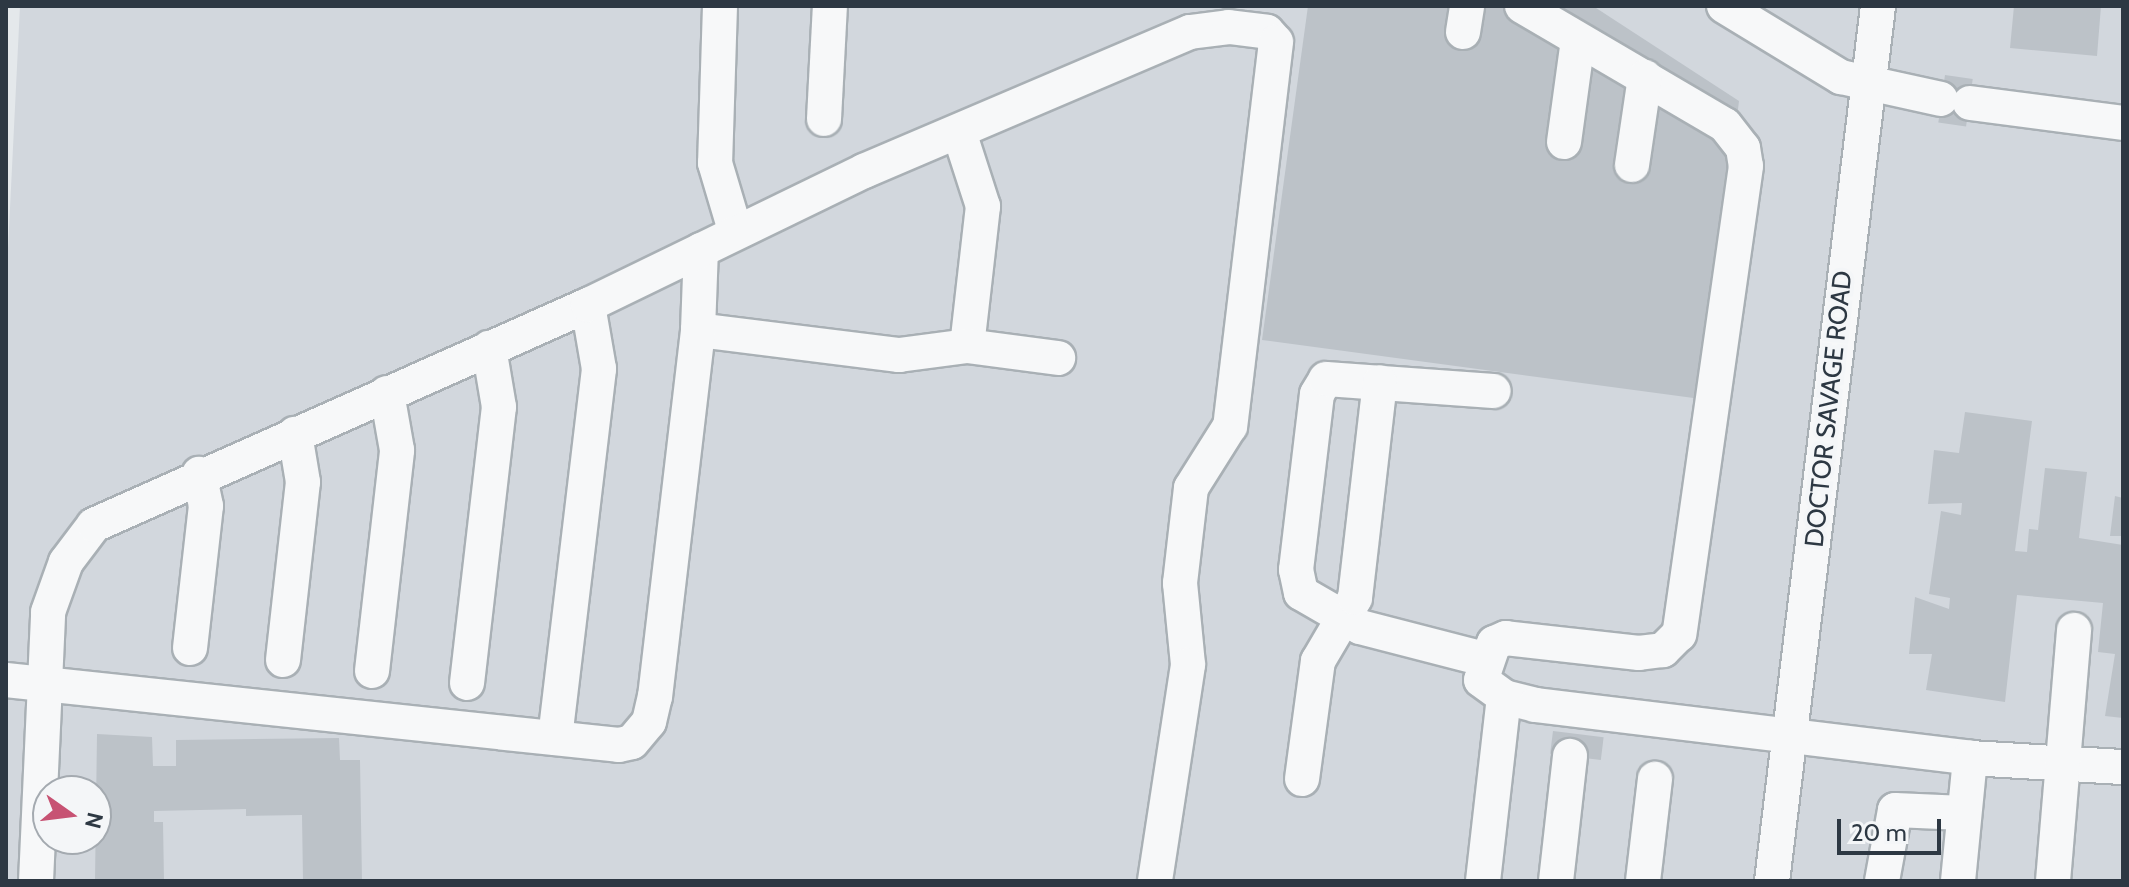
<!DOCTYPE html>
<html>
<head>
<meta charset="utf-8">
<style>
  body { margin:0 }
  #map { position:relative; width:2129px; height:887px; overflow:hidden; background:#e4e8eb; font-family:Cabin,sans-serif }
  div>[style] { position:absolute }
  .built>* { inset:0; background:#d2d7dd }
  .building>* { inset:0; background:#bcc2c8; transform-origin:0 0 }
  .roads { filter:drop-shadow(2px 0 #a9b0b5) drop-shadow(-2px 0 #a9b0b5) drop-shadow(0 2px #a9b0b5) drop-shadow(0 -2px #a9b0b5) }
  .minor>* { height:34px; margin:-17px; padding:0 17px; transform-origin:17px; border-radius:17px; background:#f7f8f9 }
  span { translate:-50% -50%; white-space:nowrap; text-align:center; line-height:1.15; -webkit-text-stroke:8px #f4f6f8; paint-order:stroke }
  .street-label { font-size:26px; color:#2d3843 }
  .frame { position:absolute; inset:0; border:8px solid #2d3843; pointer-events:none }
  .north { position:absolute; left:32px; top:775px; width:80px; height:80px; box-sizing:border-box; background:#f4f6f8; border:2px solid #a4aab0; border-radius:50%; rotate:104deg; font-size:22px; font-weight:700; line-height:32px; text-align:center; color:#2d3843 }
  .north::after { content:''; display:block; margin:auto; width:28px; height:36px; background:#c75273; clip-path:polygon(50% 0,100% 100%,50% 72%,0 100%) }
  .scale { position:absolute; left:1837px; top:819px; width:104px; height:36px; box-sizing:border-box; border:4px solid #2d3843; border-top:0; padding-left:10px; font-size:24px; line-height:28px; white-space:nowrap; color:#2d3843; -webkit-text-stroke:6px #f4f6f8; paint-order:stroke }
</style>
</head>
<body>
<div id="map">
  <div class="built">
    <i style="clip-path:polygon(evenodd,20px 6px,2123px 6px,2123px 881px,6px 881px,6px 289px,20px 6px,48px 791px,96px 791px,96px 839px,48px 839px,48px 791px)"></i>
  </div>
  <div class="building">
    <i style="clip-path:polygon(1308px 6px,1593px 6px,1739px 101px,1701px 399px,1262px 340px)"></i>
    <i style="clip-path:polygon(2014px 6px,2101px 6px,2097px 56px,2010px 48px)"></i>
    <i style="left:1945px;top:75px;width:28px;height:48px;rotate:8deg"></i>
    <i style="clip-path:polygon(1965px 412px,2032px 421px,2015px 551px,2027px 552px,2029px 529px,2038px 530px,2045px 468px,2087px 472px,2079px 538px,2123px 545px,2123px 718px,2105px 716px,2115px 654px,2098px 652px,2103px 603px,2017px 595px,2005px 702px,1926px 690px,1932px 654px,1909px 654px,1915px 597px,1949px 609px,1950px 598px,1929px 594px,1941px 511px,1961px 515px,1962px 503px,1928px 504px,1934px 450px,1959px 453px)"></i>
    <i style="clip-path:polygon(2115px 496px,2123px 498px,2123px 536px,2110px 536px)"></i>
    <i style="left:1553px;top:731px;width:51px;height:23px;rotate:7deg"></i>
    <i style="clip-path:polygon(97px 734px,152px 737px,153px 766px,176px 766px,176px 740px,339px 738px,340px 760px,360px 760px,362px 881px,303px 881px,302px 815px,246px 816px,246px 809px,154px 811px,154px 822px,163px 822px,164px 881px,95px 881px)"></i>
  </div>
  <div class="roads">
    <div class="minor">
      <i style="left:720px;top:6px;width:157px;rotate:91.8deg"></i>
      <i style="left:715px;top:163px;width:70px;rotate:73.4deg"></i>
      <i style="left:1522px;top:6px;width:235px;rotate:30.4deg"></i>
      <i style="left:1725px;top:125px;width:29px;rotate:52deg"></i>
      <i style="left:1743px;top:148px;width:18px;rotate:81deg"></i>
      <i style="left:1746px;top:166px;width:473px;rotate:98.1deg"></i>
      <i style="left:1679px;top:634px;width:23px;rotate:135deg"></i>
      <i style="left:1663px;top:650px;width:24px;rotate:173deg"></i>
      <i style="left:1639px;top:653px;width:134px;rotate:-173.6deg"></i>
      <i style="left:1506px;top:638px;width:13px;rotate:157deg"></i>
      <i style="left:1494px;top:643px;width:39px;rotate:109deg"></i>
      <i style="left:1481px;top:680px;width:29px;rotate:36deg"></i>
      <i style="left:1504px;top:697px;width:32px;rotate:14deg"></i>
      <i style="left:1535px;top:705px;width:438px;rotate:6.9deg"></i>
      <i style="left:1970px;top:758px;width:153px;rotate:3.4deg"></i>
      <i style="left:1724px;top:6px;width:137px;rotate:31.3deg"></i>
      <i style="left:1841px;top:77px;width:102px;rotate:12.4deg"></i>
      <i style="left:1463px;top:32px;width:26px;rotate:-81deg"></i>
      <i style="left:1970px;top:103px;width:154px;rotate:7.4deg"></i>
      <i style="left:824px;top:119px;width:113px;rotate:-87deg"></i>
      <i style="left:960px;top:135px;width:75px;rotate:72.1deg"></i>
      <i style="left:983px;top:206px;width:141px;rotate:96.5deg"></i>
      <i style="left:1564px;top:142px;width:103px;rotate:-82.2deg"></i>
      <i style="left:1632px;top:165px;width:89px;rotate:-81.6deg"></i>
      <i style="left:698px;top:330px;width:203px;rotate:7.1deg"></i>
      <i style="left:899px;top:355px;width:69px;rotate:-7.5deg"></i>
      <i style="left:967px;top:346px;width:92px;rotate:7.5deg"></i>
      <i style="left:190px;top:648px;width:143px;rotate:-83.6deg"></i>
      <i style="left:206px;top:506px;width:33px;rotate:-102deg"></i>
      <i style="left:1484px;top:659px;width:128px;rotate:-165.5deg"></i>
      <i style="left:1360px;top:627px;width:68px;rotate:-150deg"></i>
      <i style="left:1301px;top:593px;width:24px;rotate:-102deg"></i>
      <i style="left:1296px;top:570px;width:177px;rotate:-83.2deg"></i>
      <i style="left:1317px;top:394px;width:17px;rotate:-59deg"></i>
      <i style="left:1326px;top:379px;width:168px;rotate:4.1deg"></i>
      <i style="left:283px;top:660px;width:179px;rotate:-83.6deg"></i>
      <i style="left:303px;top:482px;width:49px;rotate:-99.5deg"></i>
      <i style="left:372px;top:671px;width:222px;rotate:-83.5deg"></i>
      <i style="left:397px;top:450px;width:58px;rotate:-100deg"></i>
      <i style="left:6px;top:680px;width:616px;rotate:6.05deg"></i>
      <i style="left:619px;top:745px;width:13px;rotate:-13deg"></i>
      <i style="left:632px;top:742px;width:26px;rotate:-50deg"></i>
      <i style="left:649px;top:722px;width:26px;rotate:-77deg"></i>
      <i style="left:655px;top:697px;width:370px;rotate:-83.3deg"></i>
      <i style="left:698px;top:330px;width:80px;rotate:-87.9deg"></i>
      <i style="left:467px;top:683px;width:278px;rotate:-83.4deg"></i>
      <i style="left:499px;top:407px;width:60px;rotate:-99.6deg"></i>
      <i style="left:555px;top:738px;width:372px;rotate:-83.2deg"></i>
      <i style="left:599px;top:369px;width:65px;rotate:-99.8deg"></i>
      <i style="left:1302px;top:779px;width:119px;rotate:-82.3deg"></i>
      <i style="left:1318px;top:661px;width:73px;rotate:-59.6deg"></i>
      <i style="left:1355px;top:598px;width:217px;rotate:-83.4deg"></i>
      <i style="left:36px;top:881px;width:269px;rotate:-87.4deg"></i>
      <i style="left:48px;top:612px;width:53px;rotate:-70.2deg"></i>
      <i style="left:66px;top:562px;width:46px;rotate:-52.9deg"></i>
      <i style="left:94px;top:525px;width:541px;rotate:-24.01deg"></i>
      <i style="left:588px;top:305px;width:307px;rotate:-25.9deg"></i>
      <i style="left:864px;top:171px;width:354px;rotate:-23.1deg"></i>
      <i style="left:1190px;top:32px;width:39px;rotate:-7deg"></i>
      <i style="left:1229px;top:27px;width:38px;rotate:7deg"></i>
      <i style="left:1267px;top:32px;width:13px;rotate:48deg"></i>
      <i style="left:1276px;top:42px;width:387px;rotate:96.8deg"></i>
      <i style="left:1230px;top:426px;width:73px;rotate:122.2deg"></i>
      <i style="left:1191px;top:488px;width:96px;rotate:96.6deg"></i>
      <i style="left:1180px;top:583px;width:82px;rotate:84.4deg"></i>
      <i style="left:1188px;top:665px;width:219px;rotate:98.7deg"></i>
      <i style="left:1483px;top:881px;width:185px;rotate:-83.5deg"></i>
      <i style="left:1556px;top:881px;width:126px;rotate:-83.6deg"></i>
      <i style="left:1643px;top:881px;width:103px;rotate:-83.3deg"></i>
      <i style="left:1772px;top:881px;width:881px;rotate:-83.09deg"></i>
      <i style="left:1882px;top:881px;width:72px;rotate:-79.6deg"></i>
      <i style="left:1895px;top:810px;width:69px;rotate:2.5deg"></i>
      <i style="left:1958px;top:881px;width:124px;rotate:-84.4deg"></i>
      <i style="left:2053px;top:881px;width:252px;rotate:-85.2deg"></i>
    </div>
  </div>
  <div class="street-label">
    <span style="left:1829px;top:409px;rotate:-84deg">DOCTOR SAVAGE ROAD</span>
  </div>
  <div class="frame"></div>
  <div class="north">N</div>
  <div class="scale">20 m</div>
</div>
</body>
</html>
